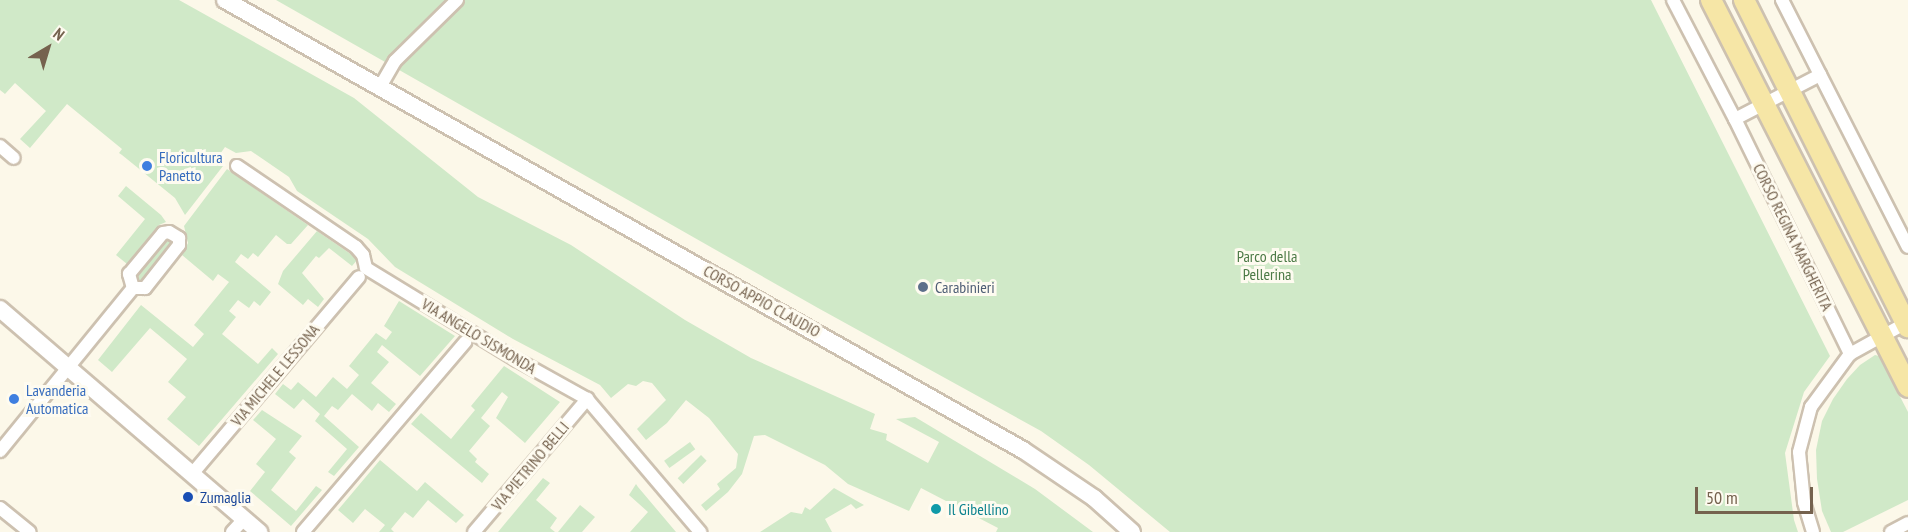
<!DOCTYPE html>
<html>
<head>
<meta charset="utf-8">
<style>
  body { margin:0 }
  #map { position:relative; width:1908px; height:532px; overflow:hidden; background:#fcf8e9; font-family:"PT Sans Narrow",sans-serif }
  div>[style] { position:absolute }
  .green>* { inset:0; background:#d0e9c8; transform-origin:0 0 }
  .roads { filter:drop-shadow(2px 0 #cdc1b0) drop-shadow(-2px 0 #cdc1b0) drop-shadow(0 2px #cdc1b0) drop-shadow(0 -2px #cdc1b0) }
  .street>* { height:12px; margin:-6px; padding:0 6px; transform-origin:6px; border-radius:6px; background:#fff }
  .secondary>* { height:16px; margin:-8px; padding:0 8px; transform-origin:8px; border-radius:8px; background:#fff }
  .primary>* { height:20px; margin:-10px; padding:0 10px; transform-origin:10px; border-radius:10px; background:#f6e6a6 }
  .dots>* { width:16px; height:16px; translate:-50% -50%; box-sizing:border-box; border:3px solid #fefbf0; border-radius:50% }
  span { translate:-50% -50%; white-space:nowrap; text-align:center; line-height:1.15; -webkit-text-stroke:6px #fefbf0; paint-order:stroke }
  .shop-label { font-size:16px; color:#366cbe }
  .left { translate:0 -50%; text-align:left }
  .street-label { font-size:16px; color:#75624e }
  .park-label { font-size:16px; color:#4c7a46 }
  .service-label { font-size:16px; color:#4e5e75 }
  .transit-label { font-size:16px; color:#164399 }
  .culture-label { font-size:16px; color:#0d838f }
  .north { position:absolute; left:18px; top:18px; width:60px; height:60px; -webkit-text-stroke:4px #fefbf0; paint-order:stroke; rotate:38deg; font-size:16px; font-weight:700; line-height:24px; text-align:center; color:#75624e }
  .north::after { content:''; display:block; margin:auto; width:21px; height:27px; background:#75624e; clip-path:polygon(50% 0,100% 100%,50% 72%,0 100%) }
  .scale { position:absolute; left:1695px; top:487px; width:118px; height:27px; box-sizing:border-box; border:3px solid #75624e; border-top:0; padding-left:8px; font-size:18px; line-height:21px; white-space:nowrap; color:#75624e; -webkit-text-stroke:4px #fefbf0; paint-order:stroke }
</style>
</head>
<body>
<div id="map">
  <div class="green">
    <i style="clip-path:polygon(0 0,179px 0,354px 98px,478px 197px,571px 245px,685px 320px,751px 358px,875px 414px,870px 429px,887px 434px,886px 440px,928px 463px,939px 442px,896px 419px,915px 417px,1035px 489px,1093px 532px,996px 532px,998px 528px,921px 488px,909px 511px,848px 484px,825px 465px,765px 435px,754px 436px,742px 474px,728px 492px,706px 511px,701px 505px,720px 489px,717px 484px,736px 468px,738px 454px,709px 418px,686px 400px,667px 423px,646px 440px,637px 429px,666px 400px,652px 383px,643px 381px,636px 386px,628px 384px,611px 398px,600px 385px,513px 339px,395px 267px,368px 239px,297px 191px,289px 177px,251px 151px,236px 153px,225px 147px,218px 157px,218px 163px,223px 166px,185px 215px,175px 198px,122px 155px,119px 153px,122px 149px,67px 104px,30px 148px,20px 139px,46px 111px,15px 83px,5px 94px,0 90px)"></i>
    <i style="clip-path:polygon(276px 0,1651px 0,1830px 356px,1804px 392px,1785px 453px,1794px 520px,1798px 532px,1170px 532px,1089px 465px,1041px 431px,818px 308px)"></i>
    <i style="clip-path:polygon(227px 169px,308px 225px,291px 244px,287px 244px,276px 235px,258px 257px,253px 253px,248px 259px,241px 254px,235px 262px,271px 292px,260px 306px,254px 301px,249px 308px,238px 300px,229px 311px,236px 317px,222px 334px,258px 364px,272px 348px,278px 354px,199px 446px,167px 419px,186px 397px,168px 382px,187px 359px,150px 328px,112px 372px,98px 360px,141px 305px,193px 347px,204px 334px,194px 325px,229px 282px,218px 274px,213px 281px,182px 255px,188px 243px,184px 226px)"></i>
    <i style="clip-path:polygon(126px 186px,161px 215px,166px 222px,159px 225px,127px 264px,116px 255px,145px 219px,118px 196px)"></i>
    <i style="clip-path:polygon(317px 231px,358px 259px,352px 266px,329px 248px,319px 258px,316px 256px,302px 273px,324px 299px,318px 307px,308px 299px,303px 305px,278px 284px,283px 271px)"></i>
    <i style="clip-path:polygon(164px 239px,170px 240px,171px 246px,143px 280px,138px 281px,136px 275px)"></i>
    <i style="clip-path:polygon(399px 301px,455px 336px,420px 376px,382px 345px,377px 352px,389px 362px,371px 383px,396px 404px,389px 412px,378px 403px,372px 411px,352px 394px,338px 410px,332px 406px,324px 416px,359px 447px,334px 476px,328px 472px,347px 449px,315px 421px,320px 414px,303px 399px,294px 409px,275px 394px,283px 384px,291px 390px,298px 382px,316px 397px,333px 377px,347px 389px,359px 375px,349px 366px,376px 333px,386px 340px,392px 332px,384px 326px)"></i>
    <i style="clip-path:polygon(1875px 355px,1879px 356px,1908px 412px,1908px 500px,1843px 532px,1831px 532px,1822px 511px,1817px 479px,1816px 450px,1822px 421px,1833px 399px,1847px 379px,1860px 365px)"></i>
    <i style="clip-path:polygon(504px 366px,560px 402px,525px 443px,496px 418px,508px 397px,502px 392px,481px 418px,490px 426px,469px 451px,477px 459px,475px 462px,489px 474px,482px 483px,411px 424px,421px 413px,451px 439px,475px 410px,471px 406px)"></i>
    <i style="clip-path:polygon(262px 410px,302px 436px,289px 452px,296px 458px,271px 490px,296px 511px,316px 486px,322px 490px,291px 526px,250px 491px,265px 472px,256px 464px,276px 439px,253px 420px)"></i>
    <i style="left:690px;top:442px;width:9px;height:32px;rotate:54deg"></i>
    <i style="left:701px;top:455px;width:8px;height:33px;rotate:45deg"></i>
    <i style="clip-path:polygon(380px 460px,417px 491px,425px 482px,464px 515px,456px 523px,428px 500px,413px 518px,405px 512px,391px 529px,394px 532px,379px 532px,385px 525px,365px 509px,353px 523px,338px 510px)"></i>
    <i style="clip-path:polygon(543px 478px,550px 483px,536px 500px,557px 518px,550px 528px,555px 532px,498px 532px)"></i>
    <i style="clip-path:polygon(636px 484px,638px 487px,676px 532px,630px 532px,648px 512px,629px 495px)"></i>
    <i style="clip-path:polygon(834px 488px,864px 505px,856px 509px,851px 504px,825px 519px,832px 532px,760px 532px,791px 512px,802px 514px,805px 507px,810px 510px)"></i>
    <i style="clip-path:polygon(580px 505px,595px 517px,582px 532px,558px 532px)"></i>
  </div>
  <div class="roads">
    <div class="street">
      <i style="left:1673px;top:0;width:134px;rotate:62.5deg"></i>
      <i style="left:1735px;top:119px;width:262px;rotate:63.9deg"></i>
      <i style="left:1782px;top:0;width:277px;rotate:63deg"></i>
      <i style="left:380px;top:87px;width:30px;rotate:-60deg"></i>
      <i style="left:395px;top:61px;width:87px;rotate:-44.5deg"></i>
      <i style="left:1735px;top:119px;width:96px;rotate:-27.4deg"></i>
      <i style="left:0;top:146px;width:18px;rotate:41deg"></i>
      <i style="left:237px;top:166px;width:144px;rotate:34.2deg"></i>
      <i style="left:356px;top:247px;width:11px;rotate:49deg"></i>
      <i style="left:363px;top:255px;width:13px;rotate:77deg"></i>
      <i style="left:366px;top:268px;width:177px;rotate:31.4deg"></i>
      <i style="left:517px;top:360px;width:80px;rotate:29.1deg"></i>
      <i style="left:587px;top:399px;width:175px;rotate:49.6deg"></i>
      <i style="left:169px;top:232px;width:12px;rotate:31deg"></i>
      <i style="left:179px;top:238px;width:7px;rotate:90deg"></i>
      <i style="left:179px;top:245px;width:55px;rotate:128.3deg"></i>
      <i style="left:145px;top:288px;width:12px;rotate:180deg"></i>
      <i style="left:133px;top:288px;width:15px;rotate:-106deg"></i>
      <i style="left:129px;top:274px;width:53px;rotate:-50.3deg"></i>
      <i style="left:163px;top:233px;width:6px;rotate:-9deg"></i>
      <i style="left:0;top:451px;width:210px;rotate:-50.8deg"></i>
      <i style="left:192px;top:474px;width:258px;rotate:-49.7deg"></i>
      <i style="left:0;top:508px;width:38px;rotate:39deg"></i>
      <i style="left:232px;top:532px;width:18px;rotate:-47deg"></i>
      <i style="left:303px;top:532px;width:250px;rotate:-49.5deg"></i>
      <i style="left:474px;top:532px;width:175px;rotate:-49.6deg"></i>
      <i style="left:1813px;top:532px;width:31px;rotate:-107deg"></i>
      <i style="left:1804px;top:502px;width:50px;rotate:-95.7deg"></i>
      <i style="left:1799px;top:452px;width:47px;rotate:-75.1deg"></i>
      <i style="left:1811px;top:407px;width:66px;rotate:-53.7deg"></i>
      <i style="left:1850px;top:354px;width:66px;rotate:-28.9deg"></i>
      <i style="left:1891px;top:532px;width:19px;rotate:-28deg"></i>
    </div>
    <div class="secondary">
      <i style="left:225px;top:0;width:916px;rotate:29.42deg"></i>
      <i style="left:1023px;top:450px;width:86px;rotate:34.1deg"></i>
      <i style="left:1094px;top:498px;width:51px;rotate:41.8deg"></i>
      <i style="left:0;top:309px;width:342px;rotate:40.7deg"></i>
    </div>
    <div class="primary">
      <i style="left:1711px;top:0;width:434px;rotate:63deg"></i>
      <i style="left:1744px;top:0;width:366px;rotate:63.4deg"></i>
    </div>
  </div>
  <div class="dots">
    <i style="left:147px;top:166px;background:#3f7fe0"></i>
    <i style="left:923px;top:287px;background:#5c6f8a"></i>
    <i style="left:14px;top:399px;background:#3f7fe0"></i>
    <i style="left:188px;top:497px;background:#1a4fb4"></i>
    <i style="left:936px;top:509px;background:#0f9aa8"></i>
  </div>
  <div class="shop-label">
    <span class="left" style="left:159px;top:166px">Floricultura<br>Panetto</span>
    <span class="left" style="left:26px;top:399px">Lavanderia<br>Automatica</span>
  </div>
  <div class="street-label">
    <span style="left:1793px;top:237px;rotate:64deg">CORSO REGINA MARGHERITA</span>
    <span style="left:762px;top:301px;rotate:29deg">CORSO APPIO CLAUDIO</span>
    <span style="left:479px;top:336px;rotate:31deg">VIA ANGELO SISMONDA</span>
    <span style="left:275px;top:375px;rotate:-50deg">VIA MICHELE LESSONA</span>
    <span style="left:530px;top:466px;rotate:-50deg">VIA PIETRINO BELLI</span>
  </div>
  <div class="park-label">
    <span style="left:1267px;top:265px">Parco della<br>Pellerina</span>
  </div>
  <div class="service-label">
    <span class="left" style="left:935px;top:287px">Carabinieri</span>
  </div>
  <div class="transit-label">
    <span class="left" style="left:200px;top:497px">Zumaglia</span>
  </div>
  <div class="culture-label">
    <span class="left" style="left:948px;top:509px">Il Gibellino</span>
  </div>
  <div class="north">N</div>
  <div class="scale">50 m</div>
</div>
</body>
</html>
